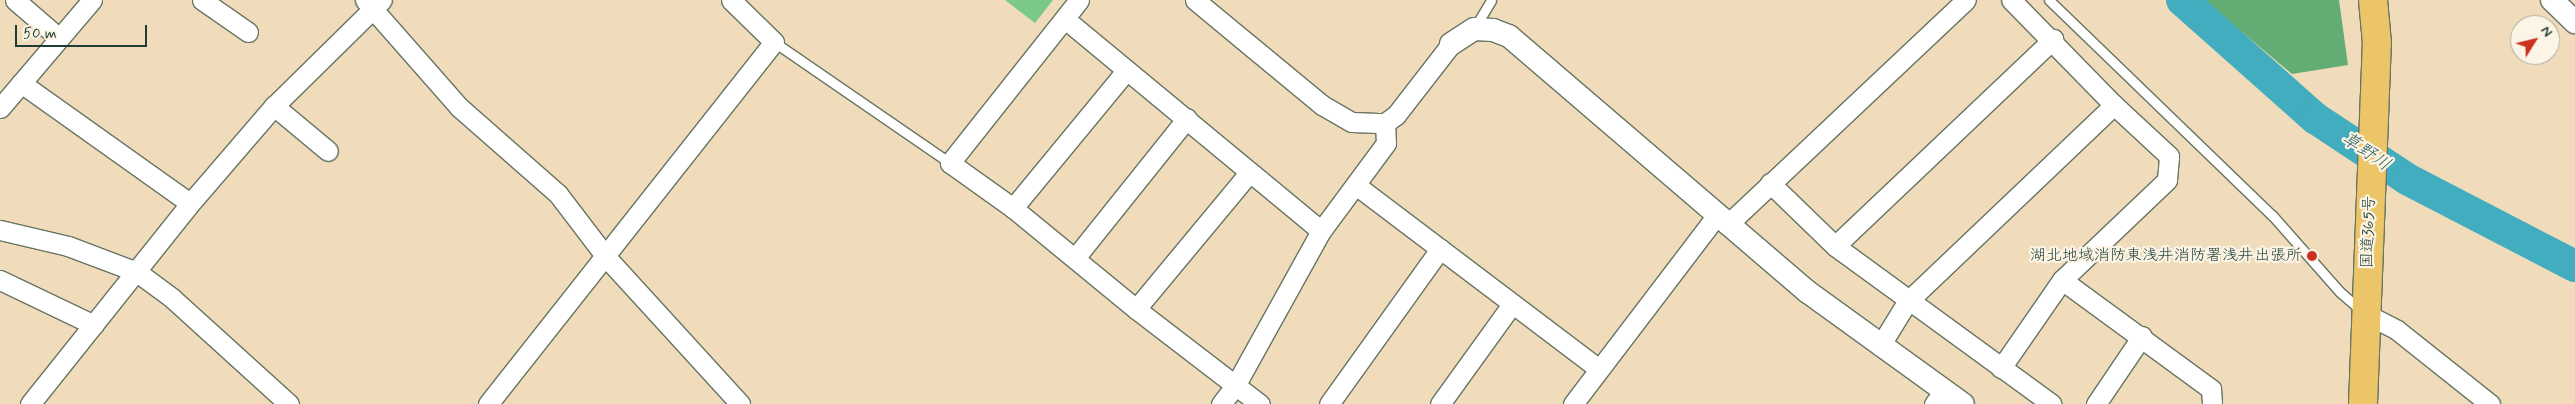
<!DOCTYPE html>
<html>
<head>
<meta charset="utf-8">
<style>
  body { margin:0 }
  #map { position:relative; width:2575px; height:404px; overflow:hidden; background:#f0dcbb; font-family:Mynerve,"Klee One",sans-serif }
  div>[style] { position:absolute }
  .green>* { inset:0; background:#7ac989 }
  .forest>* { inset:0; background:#63ad75 }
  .river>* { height:32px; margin:-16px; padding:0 16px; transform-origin:16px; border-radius:16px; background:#41adbf }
  .roads { filter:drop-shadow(1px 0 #687563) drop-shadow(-1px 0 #687563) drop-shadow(0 1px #687563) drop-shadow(0 -1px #687563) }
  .service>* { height:9px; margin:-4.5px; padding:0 4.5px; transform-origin:4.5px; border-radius:4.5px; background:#fff }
  .minor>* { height:19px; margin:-9.5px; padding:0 9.5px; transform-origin:9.5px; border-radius:9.5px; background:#fff }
  .tertiary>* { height:22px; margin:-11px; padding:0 11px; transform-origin:11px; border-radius:11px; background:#fff }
  .trunk>* { height:28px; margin:-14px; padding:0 14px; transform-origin:14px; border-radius:14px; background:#edc569 }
  .dots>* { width:14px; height:14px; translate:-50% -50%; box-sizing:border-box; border:2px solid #fcf5e5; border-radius:50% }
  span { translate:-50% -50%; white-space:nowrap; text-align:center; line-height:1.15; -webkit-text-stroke:4.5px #fcf5e5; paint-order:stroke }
  .street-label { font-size:16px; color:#1f3d34 }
  .poi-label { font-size:16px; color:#1f3d34 }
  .right { translate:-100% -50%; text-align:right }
  .water-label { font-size:18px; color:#295f5e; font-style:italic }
  .north { position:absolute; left:2510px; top:15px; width:50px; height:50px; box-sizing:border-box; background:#fcf5e5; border:1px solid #a4ab9e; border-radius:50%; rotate:54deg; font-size:14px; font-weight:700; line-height:20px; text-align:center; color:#1f3d34 }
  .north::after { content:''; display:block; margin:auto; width:18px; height:22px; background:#c8321e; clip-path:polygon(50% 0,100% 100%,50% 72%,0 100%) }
  .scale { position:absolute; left:15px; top:25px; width:132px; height:22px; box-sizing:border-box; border:2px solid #1f3d34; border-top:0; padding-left:6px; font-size:15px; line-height:18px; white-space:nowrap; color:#1f3d34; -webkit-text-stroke:4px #fcf5e5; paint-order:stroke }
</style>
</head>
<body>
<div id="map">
  <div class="green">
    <i style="clip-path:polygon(1005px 0,1053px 0,1035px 23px)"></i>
  </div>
  <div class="forest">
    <i style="clip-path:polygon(2204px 0,2339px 0,2348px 65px,2292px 74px)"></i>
  </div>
  <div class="river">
    <i style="left:2182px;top:0;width:178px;rotate:41.6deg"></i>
    <i style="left:2315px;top:118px;width:110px;rotate:33.5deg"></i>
    <i style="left:2407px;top:179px;width:189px;rotate:27.4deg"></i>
  </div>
  <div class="roads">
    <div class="service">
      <i style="left:2049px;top:0;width:310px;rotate:44deg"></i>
      <i style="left:2272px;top:215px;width:103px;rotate:48.6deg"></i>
      <i style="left:2340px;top:292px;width:29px;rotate:41deg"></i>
      <i style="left:1475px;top:27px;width:31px;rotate:-59deg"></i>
      <i style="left:774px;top:42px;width:214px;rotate:34.5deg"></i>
    </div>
    <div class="minor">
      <i style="left:15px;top:0;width:58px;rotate:40.8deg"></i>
      <i style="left:202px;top:0;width:56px;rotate:34.8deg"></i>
      <i style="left:365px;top:0;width:142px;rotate:48.7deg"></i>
      <i style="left:459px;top:107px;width:132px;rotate:41.3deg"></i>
      <i style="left:558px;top:194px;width:79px;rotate:52.7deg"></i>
      <i style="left:606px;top:257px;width:199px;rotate:47.6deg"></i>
      <i style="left:1079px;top:0;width:208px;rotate:128.4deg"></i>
      <i style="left:950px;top:163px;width:77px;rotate:35.5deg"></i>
      <i style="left:1013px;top:208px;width:159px;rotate:39.4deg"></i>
      <i style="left:1136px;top:309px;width:156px;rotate:37.5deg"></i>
      <i style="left:1195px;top:0;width:165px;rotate:39.6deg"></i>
      <i style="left:1322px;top:105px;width:34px;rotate:30deg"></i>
      <i style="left:1352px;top:122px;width:33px;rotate:2deg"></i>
      <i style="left:1385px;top:123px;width:14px;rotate:-36deg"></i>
      <i style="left:1396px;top:115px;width:90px;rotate:-52.2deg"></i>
      <i style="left:1065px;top:19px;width:332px;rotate:39.6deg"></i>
      <i style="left:21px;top:83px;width:207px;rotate:35.4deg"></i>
      <i style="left:274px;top:106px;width:70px;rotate:39.8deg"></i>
      <i style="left:0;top:108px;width:142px;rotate:-49.6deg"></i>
      <i style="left:1770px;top:183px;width:91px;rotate:44.1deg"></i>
      <i style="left:1835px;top:246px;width:268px;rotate:36.1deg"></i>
      <i style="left:1357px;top:186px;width:303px;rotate:37.1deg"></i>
      <i style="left:1013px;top:208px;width:178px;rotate:-50.5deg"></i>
      <i style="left:1727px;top:225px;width:328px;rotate:-43.3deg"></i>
      <i style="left:0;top:230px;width:70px;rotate:13.2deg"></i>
      <i style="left:68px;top:246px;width:74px;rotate:20.6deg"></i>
      <i style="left:137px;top:272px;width:44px;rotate:36.6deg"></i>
      <i style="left:172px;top:298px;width:158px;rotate:42.2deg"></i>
      <i style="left:1835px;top:246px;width:301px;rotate:-43.5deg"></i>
      <i style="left:1075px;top:258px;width:179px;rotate:-51.3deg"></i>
      <i style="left:0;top:280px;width:104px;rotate:25.6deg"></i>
      <i style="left:2062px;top:280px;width:185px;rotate:36.2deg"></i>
      <i style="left:2211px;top:389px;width:15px;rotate:86deg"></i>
      <i style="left:1136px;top:309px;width:177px;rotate:-50.3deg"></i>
      <i style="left:2366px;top:314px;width:35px;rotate:27deg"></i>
      <i style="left:2397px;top:330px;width:119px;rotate:38.5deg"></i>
      <i style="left:1880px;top:346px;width:52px;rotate:-58.5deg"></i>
      <i style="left:1907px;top:302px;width:286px;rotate:-43.6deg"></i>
      <i style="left:2001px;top:368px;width:107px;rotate:-55.3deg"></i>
      <i style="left:2062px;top:280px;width:145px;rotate:-43.6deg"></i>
      <i style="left:2167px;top:180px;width:24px;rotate:-85deg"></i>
      <i style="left:2169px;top:156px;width:75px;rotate:-137.2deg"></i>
      <i style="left:2114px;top:105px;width:147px;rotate:-134.4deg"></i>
      <i style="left:30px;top:404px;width:252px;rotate:-51.4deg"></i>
      <i style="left:187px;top:207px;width:133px;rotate:-49.3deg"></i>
      <i style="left:274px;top:106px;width:151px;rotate:-44.5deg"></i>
      <i style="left:488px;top:404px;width:461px;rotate:-51.7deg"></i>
      <i style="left:774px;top:42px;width:60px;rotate:-135.7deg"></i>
      <i style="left:1221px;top:404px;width:23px;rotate:-52deg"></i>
      <i style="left:1235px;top:386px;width:177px;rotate:-61deg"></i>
      <i style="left:1321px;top:231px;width:109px;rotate:-53.5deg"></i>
      <i style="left:1386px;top:143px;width:20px;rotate:-93deg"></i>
      <i style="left:1329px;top:404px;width:191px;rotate:-54.4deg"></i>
      <i style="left:1440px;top:404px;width:123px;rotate:-54.2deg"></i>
      <i style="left:1573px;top:404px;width:236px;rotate:-52.7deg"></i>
      <i style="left:1934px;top:404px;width:16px;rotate:-52deg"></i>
      <i style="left:2096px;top:404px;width:82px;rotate:-55.9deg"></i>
    </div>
    <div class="tertiary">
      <i style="left:2552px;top:0;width:32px;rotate:44deg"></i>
      <i style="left:1451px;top:44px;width:27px;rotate:-33deg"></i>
      <i style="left:1474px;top:29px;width:19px;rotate:3deg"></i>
      <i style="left:1493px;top:30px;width:17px;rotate:21deg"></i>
      <i style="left:1509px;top:36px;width:394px;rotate:40.6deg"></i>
      <i style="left:1808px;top:292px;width:191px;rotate:35.9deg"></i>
    </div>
    <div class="trunk">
      <i style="left:2363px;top:404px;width:361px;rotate:-87.8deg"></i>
      <i style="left:2377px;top:43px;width:43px;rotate:-95.3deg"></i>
    </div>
  </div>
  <div class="dots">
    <i style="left:2312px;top:256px;background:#c8321e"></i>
  </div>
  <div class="street-label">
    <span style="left:2369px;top:232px;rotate:-88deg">国道365号</span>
  </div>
  <div class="poi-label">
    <span class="right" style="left:2302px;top:256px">湖北地域消防東浅井消防署浅井出張所</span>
  </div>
  <div class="water-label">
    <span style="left:2366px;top:152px;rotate:34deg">草野川</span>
  </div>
  <div class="north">N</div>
  <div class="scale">50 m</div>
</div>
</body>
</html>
